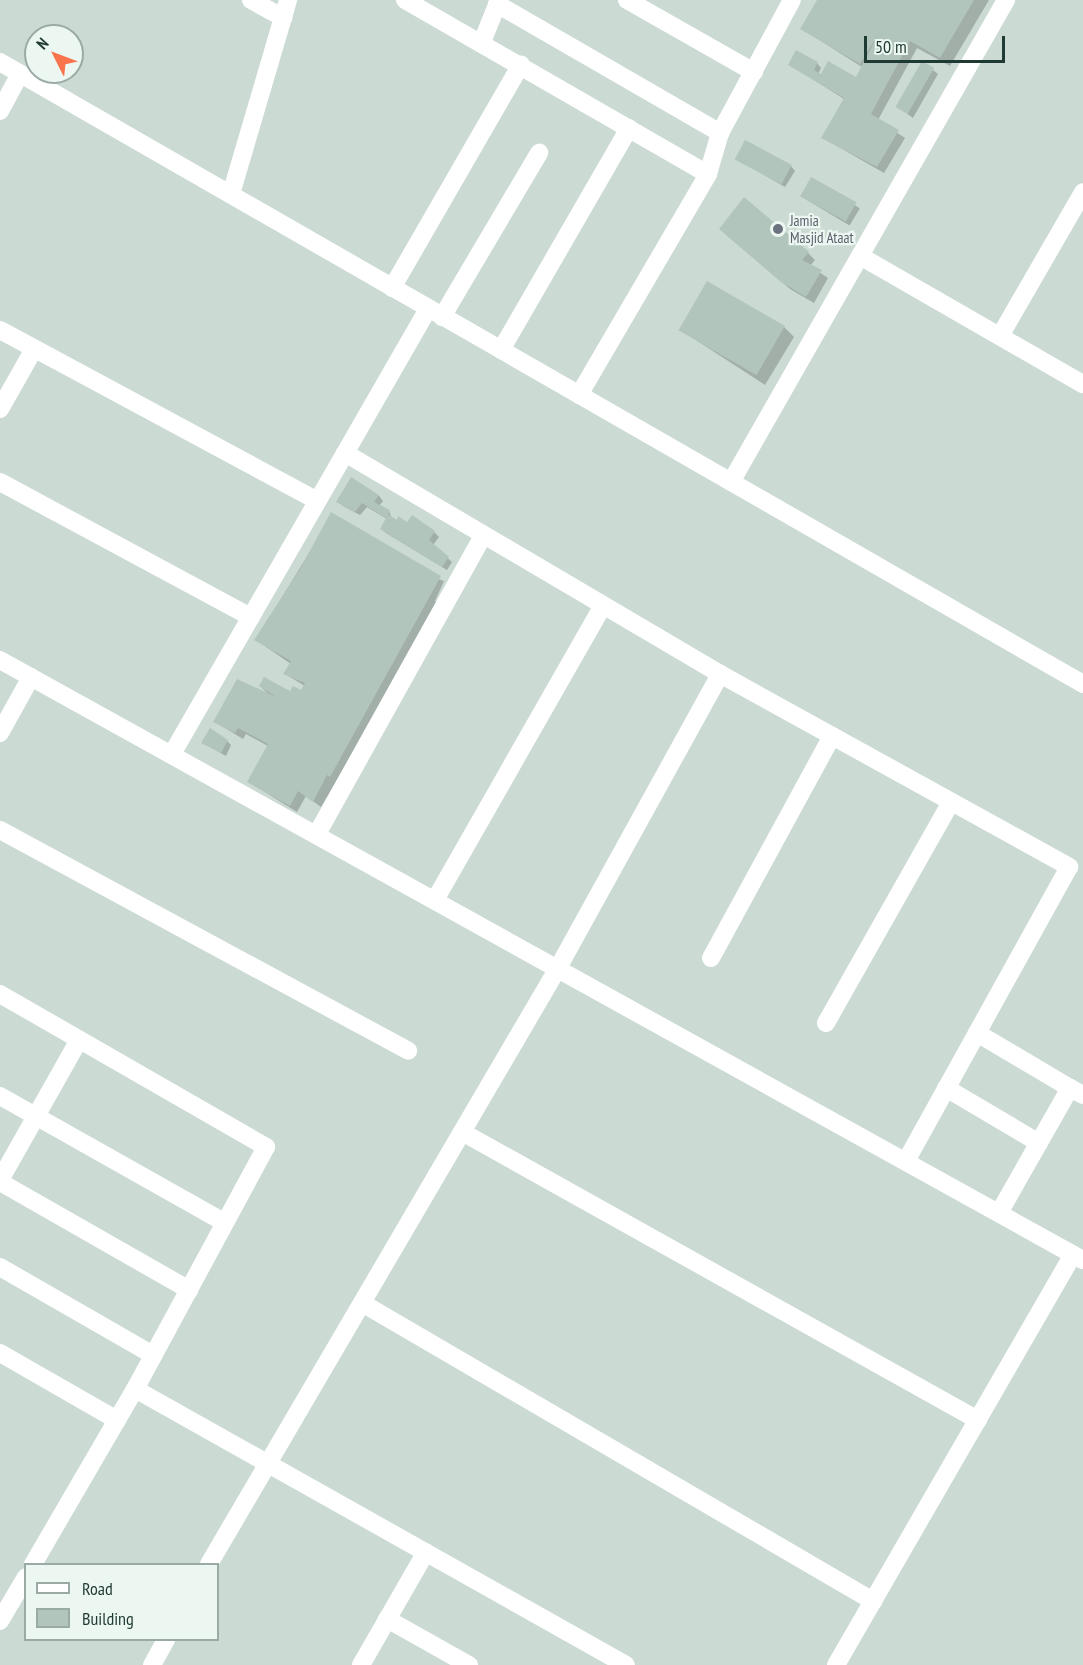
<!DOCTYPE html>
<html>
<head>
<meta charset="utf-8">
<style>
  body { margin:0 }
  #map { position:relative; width:1083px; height:1665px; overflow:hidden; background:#ddeae4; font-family:"PT Sans Narrow",sans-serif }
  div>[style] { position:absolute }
  .built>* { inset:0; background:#cbdad3 }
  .shadow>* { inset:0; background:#0003; transform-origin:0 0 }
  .building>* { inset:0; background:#b2c5bd; transform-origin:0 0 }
  .minor>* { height:18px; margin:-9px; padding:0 9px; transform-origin:9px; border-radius:9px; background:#fff }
  .dots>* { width:16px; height:16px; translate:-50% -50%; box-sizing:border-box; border:3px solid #edf7f2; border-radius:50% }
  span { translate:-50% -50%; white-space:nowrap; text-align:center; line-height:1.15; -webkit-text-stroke:4.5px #edf7f2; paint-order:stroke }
  .worship-label { font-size:15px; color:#5b616d }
  .left { translate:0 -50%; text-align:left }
  .legend { position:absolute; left:24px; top:1563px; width:195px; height:78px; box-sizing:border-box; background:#edf7f2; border:2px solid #9aaba5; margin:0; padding:8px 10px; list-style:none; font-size:18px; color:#1e3a32 }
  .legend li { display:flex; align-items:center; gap:12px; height:30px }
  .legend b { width:30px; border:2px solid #9aaba5 }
  .north { position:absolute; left:24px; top:24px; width:60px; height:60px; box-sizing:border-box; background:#edf7f2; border:2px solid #9aaba5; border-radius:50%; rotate:312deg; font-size:16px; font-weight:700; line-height:24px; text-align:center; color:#1e3a32 }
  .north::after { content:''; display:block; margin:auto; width:21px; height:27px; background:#f9744c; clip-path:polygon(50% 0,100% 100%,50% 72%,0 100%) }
  .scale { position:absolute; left:864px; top:36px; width:141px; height:27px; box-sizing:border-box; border:3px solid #1e3a32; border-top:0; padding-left:8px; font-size:18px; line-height:21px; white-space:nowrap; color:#1e3a32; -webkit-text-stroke:4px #edf7f2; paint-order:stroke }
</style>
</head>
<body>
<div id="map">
  <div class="built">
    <i style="clip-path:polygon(evenodd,0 0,1083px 0,1083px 1665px,0 1665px,0 0,36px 36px,72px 36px,72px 72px,36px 72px,36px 36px,0 0,26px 1564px,218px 1564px,218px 1640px,26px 1640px,26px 1564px)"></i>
  </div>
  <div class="shadow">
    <i style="clip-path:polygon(818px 0,989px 0,950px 66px,917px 48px,878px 120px,905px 138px,884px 173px,823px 138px,844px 99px,790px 65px,817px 63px,821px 68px,818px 74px,856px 78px,862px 67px,802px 29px)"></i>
    <i style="clip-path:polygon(933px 70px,938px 74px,913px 118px,898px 107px)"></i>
    <i style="clip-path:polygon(736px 159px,791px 166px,795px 171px,785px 187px)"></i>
    <i style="left:811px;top:179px;width:57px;height:20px;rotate:31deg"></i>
    <i style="clip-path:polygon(744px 199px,808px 253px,815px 260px,810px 266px,828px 278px,814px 303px,790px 289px,728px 236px)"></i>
    <i style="clip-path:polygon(707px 283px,784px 327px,794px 337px,765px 385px,682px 331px)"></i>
    <i style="clip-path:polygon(352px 479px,379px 496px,383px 501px,379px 506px,389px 511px,392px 519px,407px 524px,412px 517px,434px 532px,439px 537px,433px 545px,452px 562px,447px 570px,386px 533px,382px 529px,387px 519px,367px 507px,360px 515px,343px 506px,338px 501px)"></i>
    <i style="clip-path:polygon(320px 535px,444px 581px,435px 601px,440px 606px,321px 807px,306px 796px,297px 812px,249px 782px,268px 746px,246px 734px,243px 739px,215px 722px,269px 695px,260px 686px,291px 693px,301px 692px,305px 686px,285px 674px,291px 664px,256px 640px)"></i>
    <i style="clip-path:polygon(227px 741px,231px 745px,226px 756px,203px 743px)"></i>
  </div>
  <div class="building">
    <i style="clip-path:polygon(817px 0,974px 0,940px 58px,910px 41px,871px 114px,899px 130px,877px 167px,821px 138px,844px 98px,788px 65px,796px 50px,818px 62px,814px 70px,821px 74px,828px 61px,856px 77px,879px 33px,860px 64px,800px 29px)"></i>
    <i style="left:922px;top:61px;width:14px;height:53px;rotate:30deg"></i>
    <i style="left:745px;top:140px;width:53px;height:22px;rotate:28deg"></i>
    <i style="left:811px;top:177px;width:52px;height:22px;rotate:29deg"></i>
    <i style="clip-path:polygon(744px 197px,809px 252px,802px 260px,822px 270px,806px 297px,781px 282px,719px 229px)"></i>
    <i style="left:707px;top:281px;width:90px;height:57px;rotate:30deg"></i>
    <i style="clip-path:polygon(351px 477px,379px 495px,374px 502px,390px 510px,388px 514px,397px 520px,398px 516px,407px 522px,412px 515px,435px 531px,429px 540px,449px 557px,442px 567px,380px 529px,386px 518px,362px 503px,355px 512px,336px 502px)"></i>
    <i style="clip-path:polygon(331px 512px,441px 576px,330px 777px,327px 775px,313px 802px,298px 791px,290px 806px,247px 782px,268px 744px,238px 728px,235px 733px,213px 722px,237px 679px,276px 697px,259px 686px,264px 677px,290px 691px,293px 686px,301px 690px,305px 683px,283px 674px,291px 661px,254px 640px,300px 569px)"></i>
    <i style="clip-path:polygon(210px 728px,228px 740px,221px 753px,201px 743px)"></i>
  </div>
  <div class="minor">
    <i style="left:251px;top:0;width:37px;rotate:29deg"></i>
    <i style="left:405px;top:0;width:349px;rotate:29.9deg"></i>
    <i style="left:627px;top:0;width:146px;rotate:29.6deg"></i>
    <i style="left:497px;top:4px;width:258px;rotate:30deg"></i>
    <i style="left:482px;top:42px;width:45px;rotate:-68deg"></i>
    <i style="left:0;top:62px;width:1249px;rotate:29.87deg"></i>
    <i style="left:0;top:111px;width:42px;rotate:-61.6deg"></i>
    <i style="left:231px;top:194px;width:202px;rotate:-73.6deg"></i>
    <i style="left:860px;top:256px;width:257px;rotate:29.9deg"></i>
    <i style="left:392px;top:288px;width:258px;rotate:-60deg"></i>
    <i style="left:442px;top:317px;width:191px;rotate:-59.4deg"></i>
    <i style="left:0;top:330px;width:360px;rotate:28.3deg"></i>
    <i style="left:1000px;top:336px;width:166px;rotate:-60deg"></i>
    <i style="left:501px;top:350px;width:256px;rotate:-60deg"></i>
    <i style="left:579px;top:395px;width:256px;rotate:-59.7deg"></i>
    <i style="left:708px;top:174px;width:43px;rotate:-73.7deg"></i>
    <i style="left:720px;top:133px;width:151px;rotate:-61.6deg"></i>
    <i style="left:0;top:409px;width:69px;rotate:-60.5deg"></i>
    <i style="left:345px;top:453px;width:435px;rotate:30.5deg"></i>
    <i style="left:720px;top:674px;width:399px;rotate:28.9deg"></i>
    <i style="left:1069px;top:867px;width:336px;rotate:119deg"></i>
    <i style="left:0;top:482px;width:285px;rotate:28.3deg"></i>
    <i style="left:731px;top:482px;width:555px;rotate:-60.29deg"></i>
    <i style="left:0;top:660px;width:1238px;rotate:28.99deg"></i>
    <i style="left:0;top:733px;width:64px;rotate:-61deg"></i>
    <i style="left:172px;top:754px;width:513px;rotate:-60.09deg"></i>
    <i style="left:0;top:830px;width:464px;rotate:28.4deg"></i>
    <i style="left:317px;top:834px;width:341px;rotate:-60.9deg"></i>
    <i style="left:435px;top:900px;width:339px;rotate:-60.3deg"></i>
    <i style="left:711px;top:958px;width:253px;rotate:-61.4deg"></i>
    <i style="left:0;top:994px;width:307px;rotate:29.9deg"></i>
    <i style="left:266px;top:1147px;width:275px;rotate:118.4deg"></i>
    <i style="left:135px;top:1389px;width:203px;rotate:120.2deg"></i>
    <i style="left:826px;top:1023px;width:254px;rotate:-60.5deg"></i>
    <i style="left:977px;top:1033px;width:108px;rotate:30.6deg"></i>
    <i style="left:946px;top:1088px;width:108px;rotate:30.6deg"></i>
    <i style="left:0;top:1096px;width:258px;rotate:29.4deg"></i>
    <i style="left:462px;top:1132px;width:591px;rotate:29.17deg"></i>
    <i style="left:0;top:1180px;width:161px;rotate:-60.6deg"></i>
    <i style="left:0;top:1182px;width:218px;rotate:29.7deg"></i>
    <i style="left:999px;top:1213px;width:144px;rotate:-60.4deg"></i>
    <i style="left:1070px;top:1088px;width:15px;rotate:28deg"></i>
    <i style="left:0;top:1267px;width:177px;rotate:29.9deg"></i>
    <i style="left:362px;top:1303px;width:592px;rotate:30.25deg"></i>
    <i style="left:0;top:1353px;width:135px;rotate:29.8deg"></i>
    <i style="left:135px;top:1389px;width:563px;rotate:29.34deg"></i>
    <i style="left:209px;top:1564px;width:691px;rotate:-59.65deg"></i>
    <i style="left:558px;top:968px;width:336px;rotate:-61.1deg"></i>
    <i style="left:387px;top:1619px;width:94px;rotate:29.3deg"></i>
    <i style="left:0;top:1621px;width:51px;rotate:-59.4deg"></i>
    <i style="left:152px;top:1665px;width:29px;rotate:-61deg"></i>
    <i style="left:361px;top:1665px;width:130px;rotate:-60.1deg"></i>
    <i style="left:836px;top:1665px;width:474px;rotate:-60deg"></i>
  </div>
  <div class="dots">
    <i style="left:778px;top:229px;background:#6b7280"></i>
  </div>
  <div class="worship-label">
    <span class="left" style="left:790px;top:229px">Jamia<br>Masjid Ataat</span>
  </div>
  <ul class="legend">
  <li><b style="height:8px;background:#fff"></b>Road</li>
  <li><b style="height:16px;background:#b2c5bd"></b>Building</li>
  </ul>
  <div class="north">N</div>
  <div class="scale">50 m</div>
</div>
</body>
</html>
